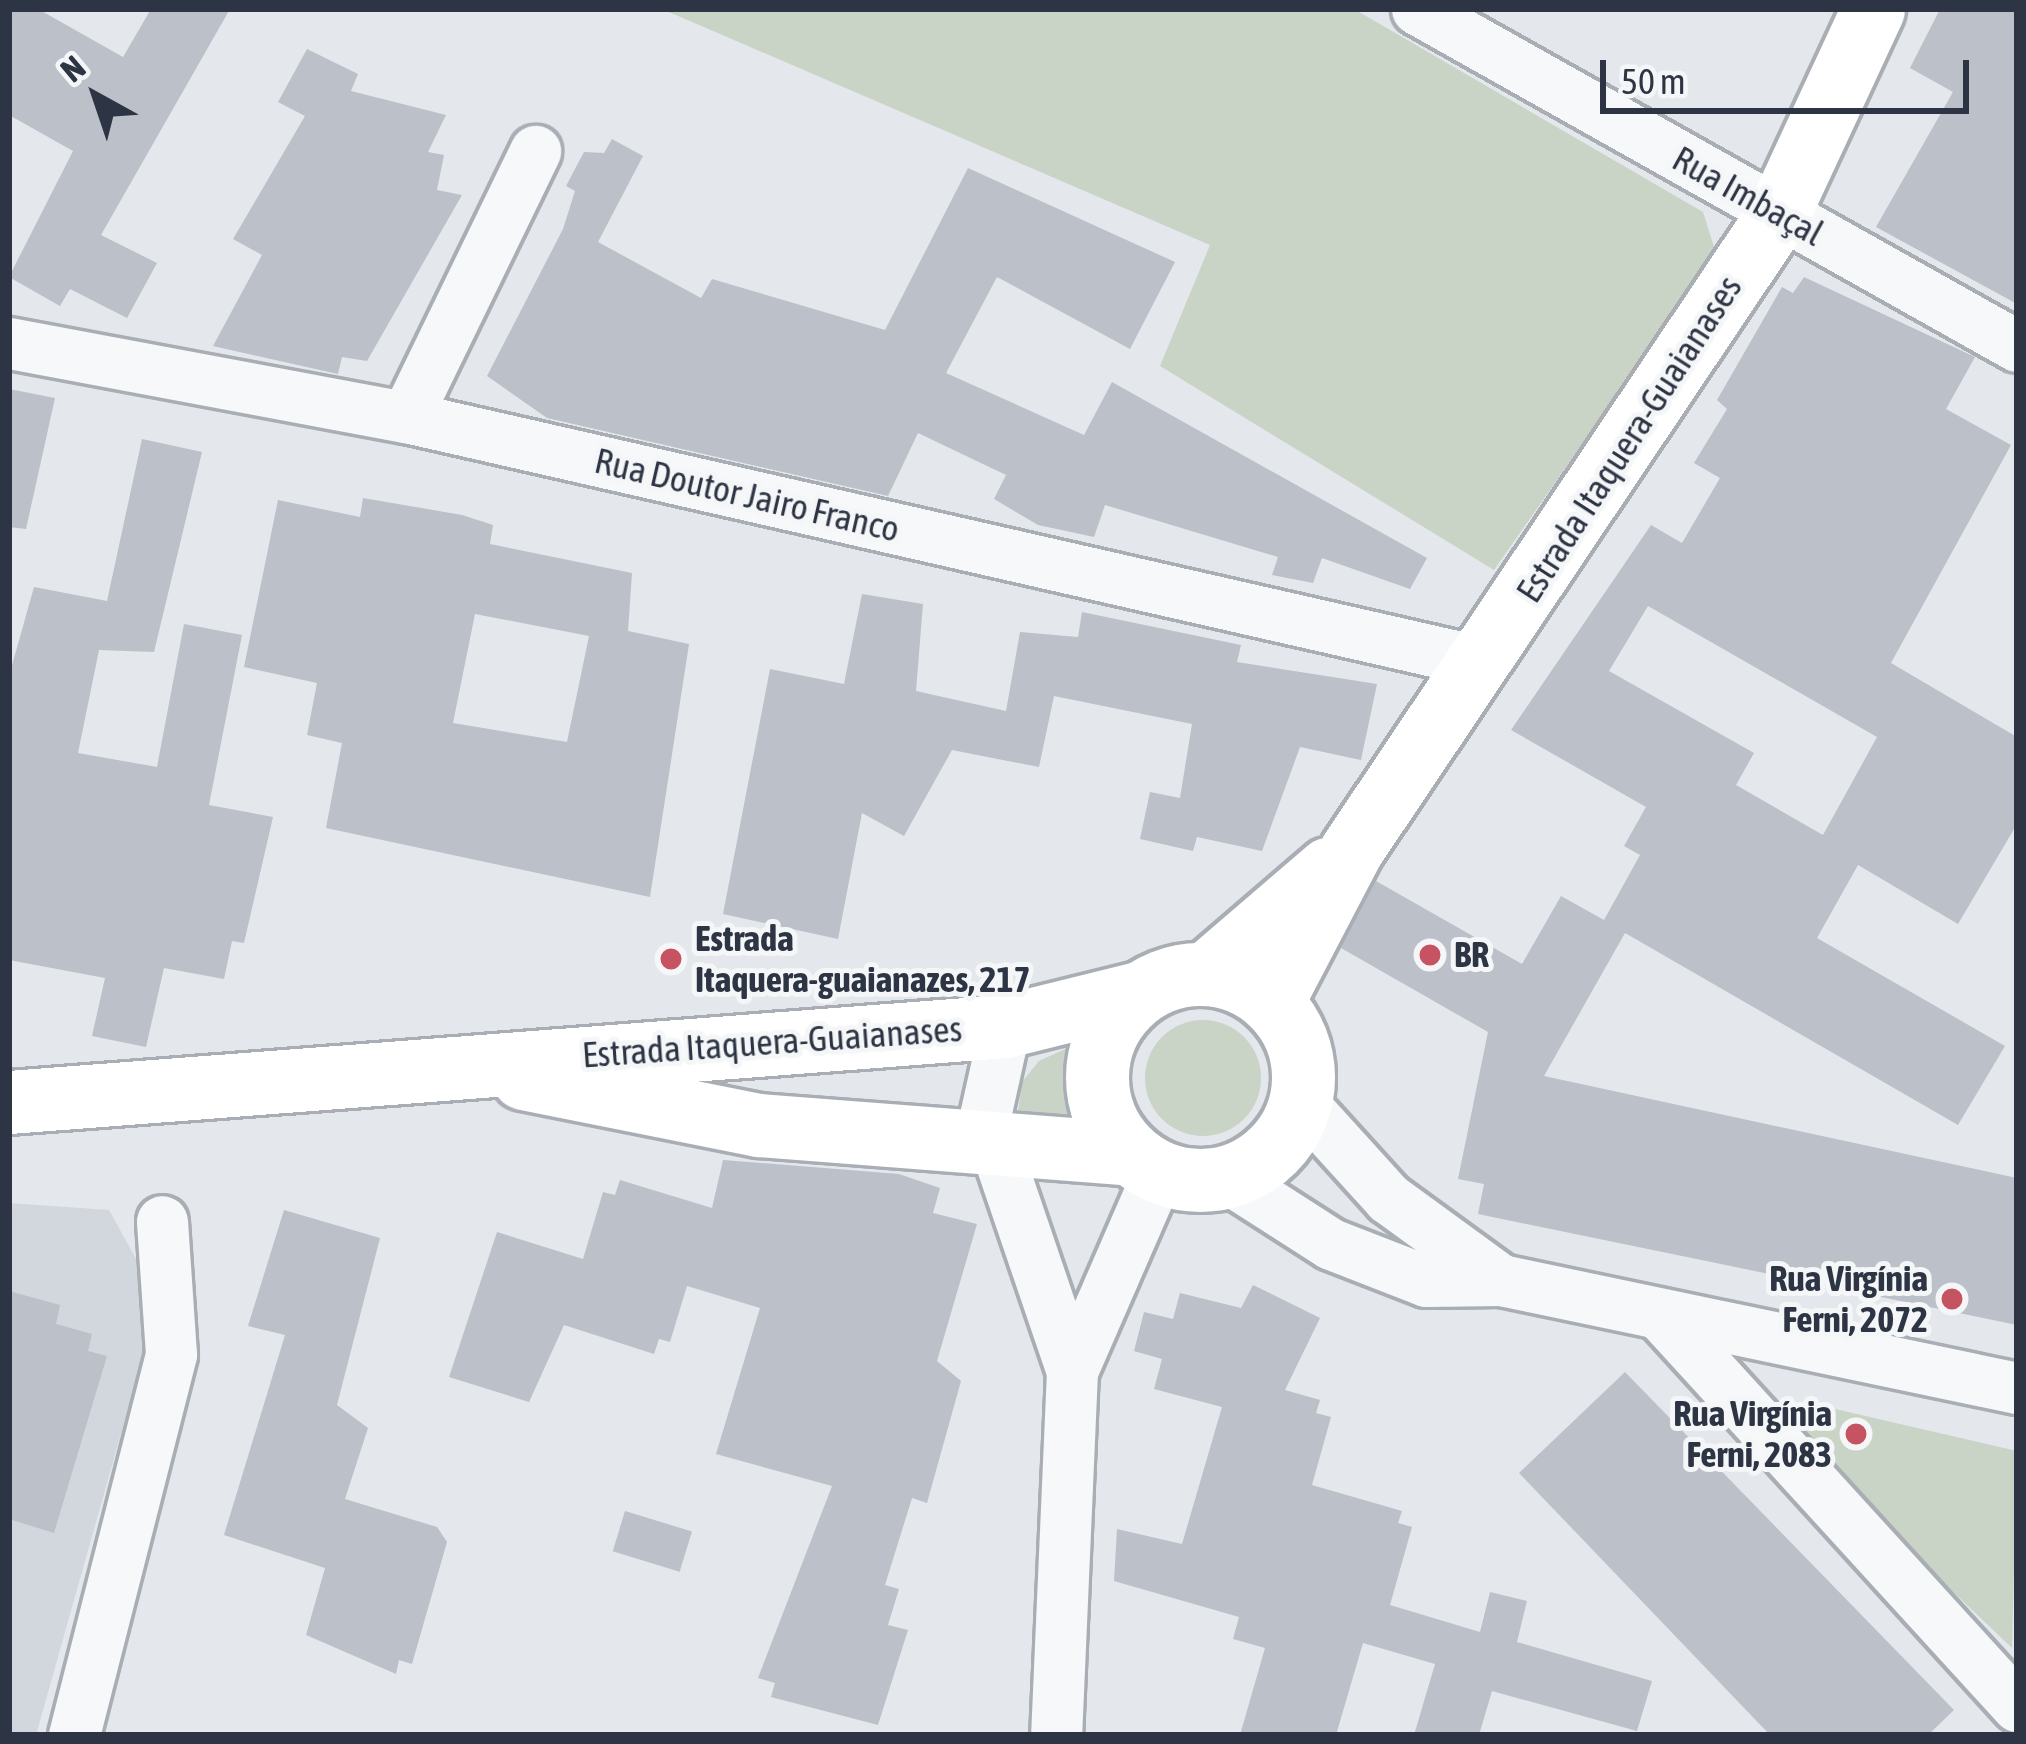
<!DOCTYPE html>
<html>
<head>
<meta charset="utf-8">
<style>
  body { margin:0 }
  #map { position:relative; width:2026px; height:1744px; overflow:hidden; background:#e4e7eb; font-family:"Asap Condensed",sans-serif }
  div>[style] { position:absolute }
  .built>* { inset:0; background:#d2d6dd }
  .green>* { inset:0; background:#c9d4c6 }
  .round { border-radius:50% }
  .building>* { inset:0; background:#bcc0c8; transform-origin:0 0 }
  .roads { filter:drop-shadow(3px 0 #a9aeb5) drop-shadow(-3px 0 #a9aeb5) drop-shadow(0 3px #a9aeb5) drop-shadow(0 -3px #a9aeb5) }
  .minor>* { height:51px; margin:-25.5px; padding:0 25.5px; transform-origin:25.5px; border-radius:25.5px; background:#f7f8f9 }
  .major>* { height:63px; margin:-31.5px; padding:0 31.5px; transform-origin:31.5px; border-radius:31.5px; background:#fff }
  .major>.ring { margin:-31.5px; padding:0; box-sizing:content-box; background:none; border:63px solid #fff; border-radius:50% }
  .dots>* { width:33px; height:33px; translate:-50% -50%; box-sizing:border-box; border:6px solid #f4f6f8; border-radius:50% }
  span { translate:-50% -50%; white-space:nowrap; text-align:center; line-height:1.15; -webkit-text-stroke:10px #f4f6f8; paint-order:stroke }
  .street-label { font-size:36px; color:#2d3443 }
  .poi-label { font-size:36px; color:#2d3443; font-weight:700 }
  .left { translate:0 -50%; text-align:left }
  .right { translate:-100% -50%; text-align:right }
  .frame { position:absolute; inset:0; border:12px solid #2d3443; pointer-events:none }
  .north { position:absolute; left:36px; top:36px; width:120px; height:120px; -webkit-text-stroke:9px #f4f6f8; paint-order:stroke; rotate:320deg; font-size:33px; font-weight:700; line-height:48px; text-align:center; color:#2d3443 }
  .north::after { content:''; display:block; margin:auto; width:42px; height:54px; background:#2d3443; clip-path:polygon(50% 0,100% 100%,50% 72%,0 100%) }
  .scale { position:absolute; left:1600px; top:60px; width:369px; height:54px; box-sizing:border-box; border:6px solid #2d3443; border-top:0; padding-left:15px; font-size:36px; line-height:42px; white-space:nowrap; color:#2d3443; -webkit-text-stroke:9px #f4f6f8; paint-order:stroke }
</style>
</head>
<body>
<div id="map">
  <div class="built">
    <i style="clip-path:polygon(9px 1203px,109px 1210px,140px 1266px,149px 1334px,36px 1735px,9px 1735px)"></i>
  </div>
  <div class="green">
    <i style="clip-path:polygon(662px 9px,1354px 9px,1703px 212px,1716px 253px,1494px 570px,1160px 366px,1210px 245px)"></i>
    <i class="round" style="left:1145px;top:1020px;width:116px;height:116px"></i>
    <i style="clip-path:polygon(1087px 1039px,1080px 1096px,1092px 1127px,1017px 1120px,1022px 1082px,1039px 1061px)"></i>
    <i style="clip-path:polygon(1809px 1403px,2017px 1451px,2012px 1648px,1790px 1436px,1793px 1406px)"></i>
  </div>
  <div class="building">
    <i style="clip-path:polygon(9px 9px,38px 9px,123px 57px,151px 9px,230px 9px,101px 235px,157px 263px,127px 318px,70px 289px,60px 306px,9px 277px,73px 151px,9px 115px)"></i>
    <i style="clip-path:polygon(1940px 9px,2017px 9px,2017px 304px,1876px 227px,1953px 92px,1910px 68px)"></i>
    <i style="clip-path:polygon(307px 49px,358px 74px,351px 91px,446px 115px,428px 152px,444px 155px,437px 190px,462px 195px,367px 361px,342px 357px,338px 374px,213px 346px,262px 255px,233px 239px,305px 116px,278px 102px)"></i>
    <i style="clip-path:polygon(612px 139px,643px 156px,598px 242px,701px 298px,712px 279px,885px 330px,968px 168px,1175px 262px,1130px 349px,997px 277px,946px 373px,1084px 435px,1112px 382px,1427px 558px,1410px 589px,1322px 558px,1313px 583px,1272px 575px,1278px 557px,1105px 505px,1094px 537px,1038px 525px,994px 499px,1006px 475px,918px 433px,888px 496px,547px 418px,487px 376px,563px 229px,575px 191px,566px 186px,584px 152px,604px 153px)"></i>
    <i style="clip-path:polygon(evenodd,1804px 277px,1975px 357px,1946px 409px,2011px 445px,1891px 663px,2017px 737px,2017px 824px,1958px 924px,1858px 865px,1817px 938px,2005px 1046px,1958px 1125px,1625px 933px,1544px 1076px,2017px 1178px,2017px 1325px,1478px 1214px,1484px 1184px,1458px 1179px,1488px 1032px,1341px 948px,1376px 881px,1522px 964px,1561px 896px,1604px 920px,1640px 855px,1624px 846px,1646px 807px,1511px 730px,1651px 525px,1682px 543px,1720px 478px,1694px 463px,1727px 409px,1717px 400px,1782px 287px,1793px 293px,1804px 277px,1648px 606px,1877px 737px,1823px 835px,1736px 785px,1754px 753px,1609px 671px,1648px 606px)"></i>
    <i style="clip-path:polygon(9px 389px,55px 398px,26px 529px,9px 527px)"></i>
    <i style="clip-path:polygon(142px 439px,202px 452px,154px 652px,99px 650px,78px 753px,157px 767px,184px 624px,242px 635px,209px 805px,273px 817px,244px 943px,232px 941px,224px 979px,164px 968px,146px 1047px,92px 1036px,105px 978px,9px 960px,9px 676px,34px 587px,107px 601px)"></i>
    <i style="clip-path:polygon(evenodd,363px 498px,462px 515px,493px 525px,490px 544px,632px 573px,628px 631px,689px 644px,650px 897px,326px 828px,342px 743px,307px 735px,317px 683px,244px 667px,278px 500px,360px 517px,363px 498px,475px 614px,589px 636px,567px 742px,453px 723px,475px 614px)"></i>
    <i style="clip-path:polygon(862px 594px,923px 604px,916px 691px,1006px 711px,1020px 632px,1078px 637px,1082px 612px,1241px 645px,1237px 662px,1377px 684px,1361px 760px,1300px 747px,1262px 851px,1197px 837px,1193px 851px,1140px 839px,1150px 792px,1180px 798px,1192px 724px,1054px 696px,1039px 767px,952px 750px,904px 836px,862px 813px,838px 939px,723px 914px,770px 669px,844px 684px)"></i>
    <i style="clip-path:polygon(723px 1160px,899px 1174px,940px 1188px,933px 1213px,977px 1224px,937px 1361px,961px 1381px,927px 1503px,912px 1498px,885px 1585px,899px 1589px,888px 1625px,908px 1630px,878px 1725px,771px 1697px,775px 1683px,758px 1678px,832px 1486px,716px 1454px,760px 1308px,687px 1286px,670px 1342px,659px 1339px,654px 1354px,564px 1325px,529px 1402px,449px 1377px,497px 1232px,583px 1259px,603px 1192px,615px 1195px,620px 1180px,712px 1208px)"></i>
    <i style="clip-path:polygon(284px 1210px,380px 1238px,337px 1405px,368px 1428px,345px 1499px,437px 1527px,447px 1542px,412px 1664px,399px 1660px,396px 1674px,306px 1635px,325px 1568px,224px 1535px,285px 1335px,248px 1326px)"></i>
    <i style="clip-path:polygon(1253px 1285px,1320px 1318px,1285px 1390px,1320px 1400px,1316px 1413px,1331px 1417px,1312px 1485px,1402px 1511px,1398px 1523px,1412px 1527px,1390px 1605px,1480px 1632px,1490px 1592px,1527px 1601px,1517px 1642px,1652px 1681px,1637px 1731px,1492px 1691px,1479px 1735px,1414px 1735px,1435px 1664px,1363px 1643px,1336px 1735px,1240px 1735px,1265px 1648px,1233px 1639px,1239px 1617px,1114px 1581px,1117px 1529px,1182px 1544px,1222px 1407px,1154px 1389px,1162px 1359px,1134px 1351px,1144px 1312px,1173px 1319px,1180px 1293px,1241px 1308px)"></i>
    <i style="clip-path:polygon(9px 1291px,60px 1305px,56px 1324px,92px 1334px,88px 1351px,107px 1356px,54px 1533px,9px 1519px)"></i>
    <i style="clip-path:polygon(1625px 1372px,1954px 1710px,1928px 1735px,1770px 1735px,1519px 1473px)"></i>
    <i style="left:625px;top:1511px;width:70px;height:42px;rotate:17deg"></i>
  </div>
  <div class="roads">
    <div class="minor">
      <i style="left:1417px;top:9px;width:688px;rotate:29.32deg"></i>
      <i style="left:9px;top:343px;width:404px;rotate:10.6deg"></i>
      <i style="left:406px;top:417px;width:1104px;rotate:12.83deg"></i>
      <i style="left:406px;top:417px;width:296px;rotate:-64.1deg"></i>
      <i style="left:1005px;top:1026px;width:92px;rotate:102.5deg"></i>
      <i style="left:985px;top:1116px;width:269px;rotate:71.2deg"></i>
      <i style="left:1072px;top:1371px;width:364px;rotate:92.5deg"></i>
      <i style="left:1301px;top:1102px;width:130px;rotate:47.8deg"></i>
      <i style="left:1388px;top:1198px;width:140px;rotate:36deg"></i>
      <i style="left:1228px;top:1178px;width:122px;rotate:32.7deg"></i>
      <i style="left:1331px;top:1244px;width:102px;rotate:21.3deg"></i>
      <i style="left:1426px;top:1281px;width:75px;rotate:-0.8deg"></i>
      <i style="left:1501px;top:1280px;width:527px;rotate:11.82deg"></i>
      <i style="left:1664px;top:1319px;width:524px;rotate:47.63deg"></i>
      <i style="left:1072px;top:1371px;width:216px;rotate:-66.5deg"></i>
      <i style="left:74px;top:1735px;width:393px;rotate:-75.7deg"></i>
      <i style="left:171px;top:1354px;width:133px;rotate:-93.9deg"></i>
    </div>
    <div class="major">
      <i style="left:1207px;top:973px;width:160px;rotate:-40.7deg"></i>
      <i class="ring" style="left:1097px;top:974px;width:143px;height:143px"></i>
      <i style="left:1272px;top:1002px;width:173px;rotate:-62.4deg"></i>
      <i style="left:1352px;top:849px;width:765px;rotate:-56.14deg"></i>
      <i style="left:1778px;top:214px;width:226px;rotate:-65.1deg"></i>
      <i style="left:523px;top:1078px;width:241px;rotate:11.3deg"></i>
      <i style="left:759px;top:1125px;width:369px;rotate:4.4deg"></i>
      <i style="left:9px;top:1102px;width:999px;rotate:-4.36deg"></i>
      <i style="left:1005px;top:1026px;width:137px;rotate:-13.9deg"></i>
    </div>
  </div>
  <div class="dots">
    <i style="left:1430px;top:955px;background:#c65362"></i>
    <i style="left:671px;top:959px;background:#c65362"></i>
    <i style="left:1952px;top:1299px;background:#c65362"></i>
    <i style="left:1856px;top:1434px;background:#c65362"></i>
  </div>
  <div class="street-label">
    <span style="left:1748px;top:196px;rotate:29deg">Rua Imbaçal</span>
    <span style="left:1629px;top:439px;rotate:-57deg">Estrada Itaquera-Guaianases</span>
    <span style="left:747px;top:495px;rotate:13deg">Rua Doutor Jairo Franco</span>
    <span style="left:772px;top:1042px;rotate:-4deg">Estrada Itaquera-Guaianases</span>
  </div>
  <div class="poi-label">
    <span class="left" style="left:695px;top:959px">Estrada<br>Itaquera-guaianazes, 217</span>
    <span class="left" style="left:1454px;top:955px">BR</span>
    <span class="right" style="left:1928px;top:1299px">Rua Virgínia<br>Ferni, 2072</span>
    <span class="right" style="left:1832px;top:1434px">Rua Virgínia<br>Ferni, 2083</span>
  </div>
  <div class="frame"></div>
  <div class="north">N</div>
  <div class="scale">50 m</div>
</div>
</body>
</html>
